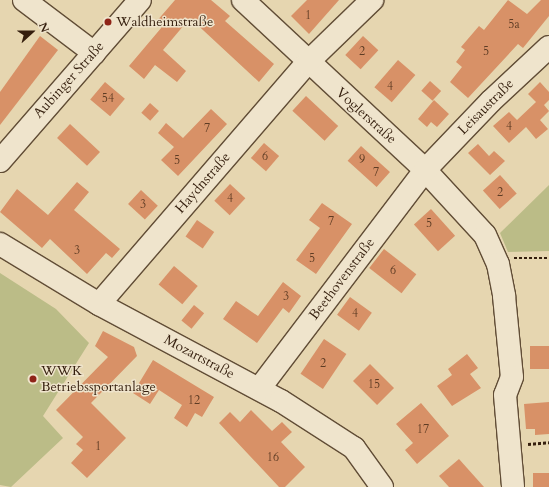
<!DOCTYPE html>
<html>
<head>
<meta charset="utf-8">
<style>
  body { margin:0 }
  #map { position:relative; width:549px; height:487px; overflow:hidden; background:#e6d6b0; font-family:Cardo,serif }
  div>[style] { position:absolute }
  .green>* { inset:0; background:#bbbc87 }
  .building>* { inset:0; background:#d89167; transform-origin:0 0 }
  .path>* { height:2.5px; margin-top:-1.25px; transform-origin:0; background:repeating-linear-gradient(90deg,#351f0e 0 3px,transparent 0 5px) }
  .roads { filter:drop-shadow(1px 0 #614d36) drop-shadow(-1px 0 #614d36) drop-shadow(0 1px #614d36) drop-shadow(0 -1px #614d36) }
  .minor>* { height:22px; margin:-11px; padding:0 11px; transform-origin:11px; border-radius:11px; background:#efe4cc }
  .dots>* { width:11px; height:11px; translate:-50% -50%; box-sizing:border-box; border:2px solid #efe4cc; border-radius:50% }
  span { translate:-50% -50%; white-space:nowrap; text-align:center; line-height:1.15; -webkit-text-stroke:3px #efe4cc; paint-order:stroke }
  .number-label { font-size:12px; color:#5e3c24 }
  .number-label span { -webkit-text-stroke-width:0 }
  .poi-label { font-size:14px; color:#351f0e }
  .left { translate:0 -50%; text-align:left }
  .street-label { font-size:14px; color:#351f0e }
  .north { position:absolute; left:12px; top:12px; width:40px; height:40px; -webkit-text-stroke:3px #efe4cc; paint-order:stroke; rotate:69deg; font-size:11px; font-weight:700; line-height:16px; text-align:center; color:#351f0e }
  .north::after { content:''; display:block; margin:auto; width:14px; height:18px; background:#351f0e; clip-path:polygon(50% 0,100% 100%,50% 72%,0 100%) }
</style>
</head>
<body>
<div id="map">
  <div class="green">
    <i style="clip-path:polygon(549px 185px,549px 251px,508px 252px,500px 233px)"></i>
    <i style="clip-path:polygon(0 273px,56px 309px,89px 343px,43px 416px,63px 438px,11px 487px,0 485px)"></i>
  </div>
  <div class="building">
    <i style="clip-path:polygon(175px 0,211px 0,230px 16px,225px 21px,274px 64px,259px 82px,190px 18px,163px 50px,186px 71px,177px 82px,155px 65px,144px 79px,129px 66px,162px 27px,156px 22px)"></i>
    <i style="clip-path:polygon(307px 0,339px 0,309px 34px,291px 16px)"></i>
    <i style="clip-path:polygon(508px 0,527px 14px,541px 0,549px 0,549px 16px,523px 48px,518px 44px,468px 98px,450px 82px,462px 67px,456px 62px,465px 50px,461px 47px,479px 26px,484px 30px)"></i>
    <i style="clip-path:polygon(40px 36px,58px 50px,0 125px,0 92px)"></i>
    <i style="left:363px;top:36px;width:21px;height:26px;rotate:43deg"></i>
    <i style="left:398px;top:60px;width:23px;height:36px;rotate:41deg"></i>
    <i style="left:430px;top:81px;width:15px;height:13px;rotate:42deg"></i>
    <i style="left:105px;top:82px;width:26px;height:23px;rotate:40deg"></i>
    <i style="clip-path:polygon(540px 82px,549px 92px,549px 100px,544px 105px,549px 111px,540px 120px,548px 129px,536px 139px,526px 127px,509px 143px,493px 126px,509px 112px,517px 120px,536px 102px,528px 94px)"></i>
    <i style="left:306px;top:96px;width:44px;height:20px;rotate:43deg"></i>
    <i style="clip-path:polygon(434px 100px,449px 114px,437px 127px,431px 122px,427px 127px,418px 119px)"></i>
    <i style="left:150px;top:103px;width:12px;height:13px;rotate:42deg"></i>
    <i style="clip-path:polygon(211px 109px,227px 124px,178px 176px,161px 160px,174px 147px,158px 133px,166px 123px,183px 138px)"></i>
    <i style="left:70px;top:124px;width:41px;height:19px;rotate:43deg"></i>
    <i style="left:264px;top:143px;width:20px;height:20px;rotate:41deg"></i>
    <i style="clip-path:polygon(478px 144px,489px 156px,494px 151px,505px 161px,490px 175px,468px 153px)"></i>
    <i style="left:361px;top:146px;width:39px;height:20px;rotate:42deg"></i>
    <i style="left:500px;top:175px;width:25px;height:23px;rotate:48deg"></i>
    <i style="clip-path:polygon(77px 182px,89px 192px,74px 210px,120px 249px,112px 258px,106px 253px,87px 274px,50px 239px,42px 248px,0 212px,17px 189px,48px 215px)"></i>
    <i style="left:230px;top:184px;width:21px;height:23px;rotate:43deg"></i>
    <i style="left:141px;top:190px;width:23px;height:19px;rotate:43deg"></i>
    <i style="clip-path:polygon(322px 203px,352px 224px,316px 274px,296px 260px,320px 228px,309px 220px)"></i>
    <i style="left:431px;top:209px;width:36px;height:23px;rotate:48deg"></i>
    <i style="left:197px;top:220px;width:21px;height:20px;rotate:35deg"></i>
    <i style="left:384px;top:249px;width:41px;height:24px;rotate:38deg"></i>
    <i style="left:174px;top:266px;width:31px;height:24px;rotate:40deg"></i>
    <i style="clip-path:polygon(283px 282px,301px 296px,289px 313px,283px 308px,257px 343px,223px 319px,236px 301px,258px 316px)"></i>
    <i style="left:350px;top:297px;width:27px;height:22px;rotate:36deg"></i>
    <i style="left:194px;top:305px;width:13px;height:20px;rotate:39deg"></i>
    <i style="clip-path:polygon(103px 331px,134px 347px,137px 356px,91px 403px,126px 438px,87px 478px,71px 463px,83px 450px,76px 444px,83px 437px,56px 410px,108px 357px,95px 346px)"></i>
    <i style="left:324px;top:339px;width:27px;height:42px;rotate:34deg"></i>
    <i style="left:549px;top:346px;width:23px;height:19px;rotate:90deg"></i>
    <i style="clip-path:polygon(467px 354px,478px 368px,470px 374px,481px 388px,452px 406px,437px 386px,452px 375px,448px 369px)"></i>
    <i style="clip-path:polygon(153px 360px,214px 397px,202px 417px,195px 413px,187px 427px,174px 418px,182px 405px,159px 390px,150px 404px,133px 393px)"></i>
    <i style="left:370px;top:364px;width:34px;height:24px;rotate:45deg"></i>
    <i style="clip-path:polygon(549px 402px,549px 434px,535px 435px,535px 429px,526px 429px,524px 404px)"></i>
    <i style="clip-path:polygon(421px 403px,449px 436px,417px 464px,405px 450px,413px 443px,396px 424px)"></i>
    <i style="clip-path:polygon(251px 410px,272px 431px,282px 422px,292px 432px,281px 442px,305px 467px,285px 487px,279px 487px,219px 423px,230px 412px,240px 422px)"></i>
    <i style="clip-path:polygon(459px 459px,484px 487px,449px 487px,439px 476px)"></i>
    <i style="left:533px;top:473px;width:16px;height:14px"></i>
  </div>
  <div class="path">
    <i style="left:514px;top:258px;width:35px"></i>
    <i style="left:528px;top:444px;width:21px;rotate:-5deg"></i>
  </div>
  <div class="roads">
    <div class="minor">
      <i style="left:24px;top:0;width:88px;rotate:37.1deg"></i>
      <i style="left:243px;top:0;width:249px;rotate:43deg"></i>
      <i style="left:425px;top:170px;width:88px;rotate:47.3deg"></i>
      <i style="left:485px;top:235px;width:32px;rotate:66deg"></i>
      <i style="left:498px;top:264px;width:33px;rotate:79deg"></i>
      <i style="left:504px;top:296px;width:81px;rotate:84.4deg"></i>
      <i style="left:512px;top:377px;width:19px;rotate:111deg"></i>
      <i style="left:505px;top:395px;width:92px;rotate:85deg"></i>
      <i style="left:0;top:161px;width:213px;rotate:-49deg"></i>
      <i style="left:0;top:244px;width:116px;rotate:31.2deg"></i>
      <i style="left:99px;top:304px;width:206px;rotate:28.1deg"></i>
      <i style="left:281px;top:401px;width:87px;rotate:32.8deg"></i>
      <i style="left:354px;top:448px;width:48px;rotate:54.3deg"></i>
      <i style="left:99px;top:304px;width:318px;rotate:-49.2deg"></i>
      <i style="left:307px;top:63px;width:91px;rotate:-44.1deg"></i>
      <i style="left:259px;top:389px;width:275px;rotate:-52.8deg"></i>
      <i style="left:425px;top:170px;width:95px;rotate:-46.3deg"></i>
      <i style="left:491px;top:101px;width:79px;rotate:-43deg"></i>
    </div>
  </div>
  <div class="dots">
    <i style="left:108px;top:22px;background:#8f2418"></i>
    <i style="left:33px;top:379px;background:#8f2418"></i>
  </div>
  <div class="number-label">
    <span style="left:308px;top:16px">1</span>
    <span style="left:514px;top:25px">5a</span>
    <span style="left:362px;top:52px">2</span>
    <span style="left:486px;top:52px">5</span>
    <span style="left:390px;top:87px">4</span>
    <span style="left:108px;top:99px">54</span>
    <span style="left:509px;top:127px">4</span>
    <span style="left:207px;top:129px">7</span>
    <span style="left:265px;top:157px">6</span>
    <span style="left:362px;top:160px">9</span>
    <span style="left:177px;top:161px">5</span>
    <span style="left:376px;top:173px">7</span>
    <span style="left:500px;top:193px">2</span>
    <span style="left:230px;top:199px">4</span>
    <span style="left:143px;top:205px">3</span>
    <span style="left:331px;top:222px">7</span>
    <span style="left:429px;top:224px">5</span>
    <span style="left:77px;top:251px">3</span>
    <span style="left:312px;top:259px">5</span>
    <span style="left:393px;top:271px">6</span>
    <span style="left:286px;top:297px">3</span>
    <span style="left:355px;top:314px">4</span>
    <span style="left:323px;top:364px">2</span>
    <span style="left:374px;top:385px">15</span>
    <span style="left:194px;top:401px">12</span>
    <span style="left:423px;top:430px">17</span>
    <span style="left:98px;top:447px">1</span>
    <span style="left:273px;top:458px">16</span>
  </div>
  <div class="poi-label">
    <span class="left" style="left:116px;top:22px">Waldheimstraße</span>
    <span class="left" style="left:41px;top:379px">WWK<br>Betriebssportanlage</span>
  </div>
  <div class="street-label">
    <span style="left:69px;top:80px;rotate:-48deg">Aubinger Straße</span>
    <span style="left:486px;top:107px;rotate:-45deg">Leisaustraße</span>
    <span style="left:366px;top:116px;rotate:42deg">Voglerstraße</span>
    <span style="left:203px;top:183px;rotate:-49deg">Haydnstraße</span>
    <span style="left:342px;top:279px;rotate:-53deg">Beethovenstraße</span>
    <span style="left:199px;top:357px;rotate:28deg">Mozartstraße</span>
  </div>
  <div class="north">N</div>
</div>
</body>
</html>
